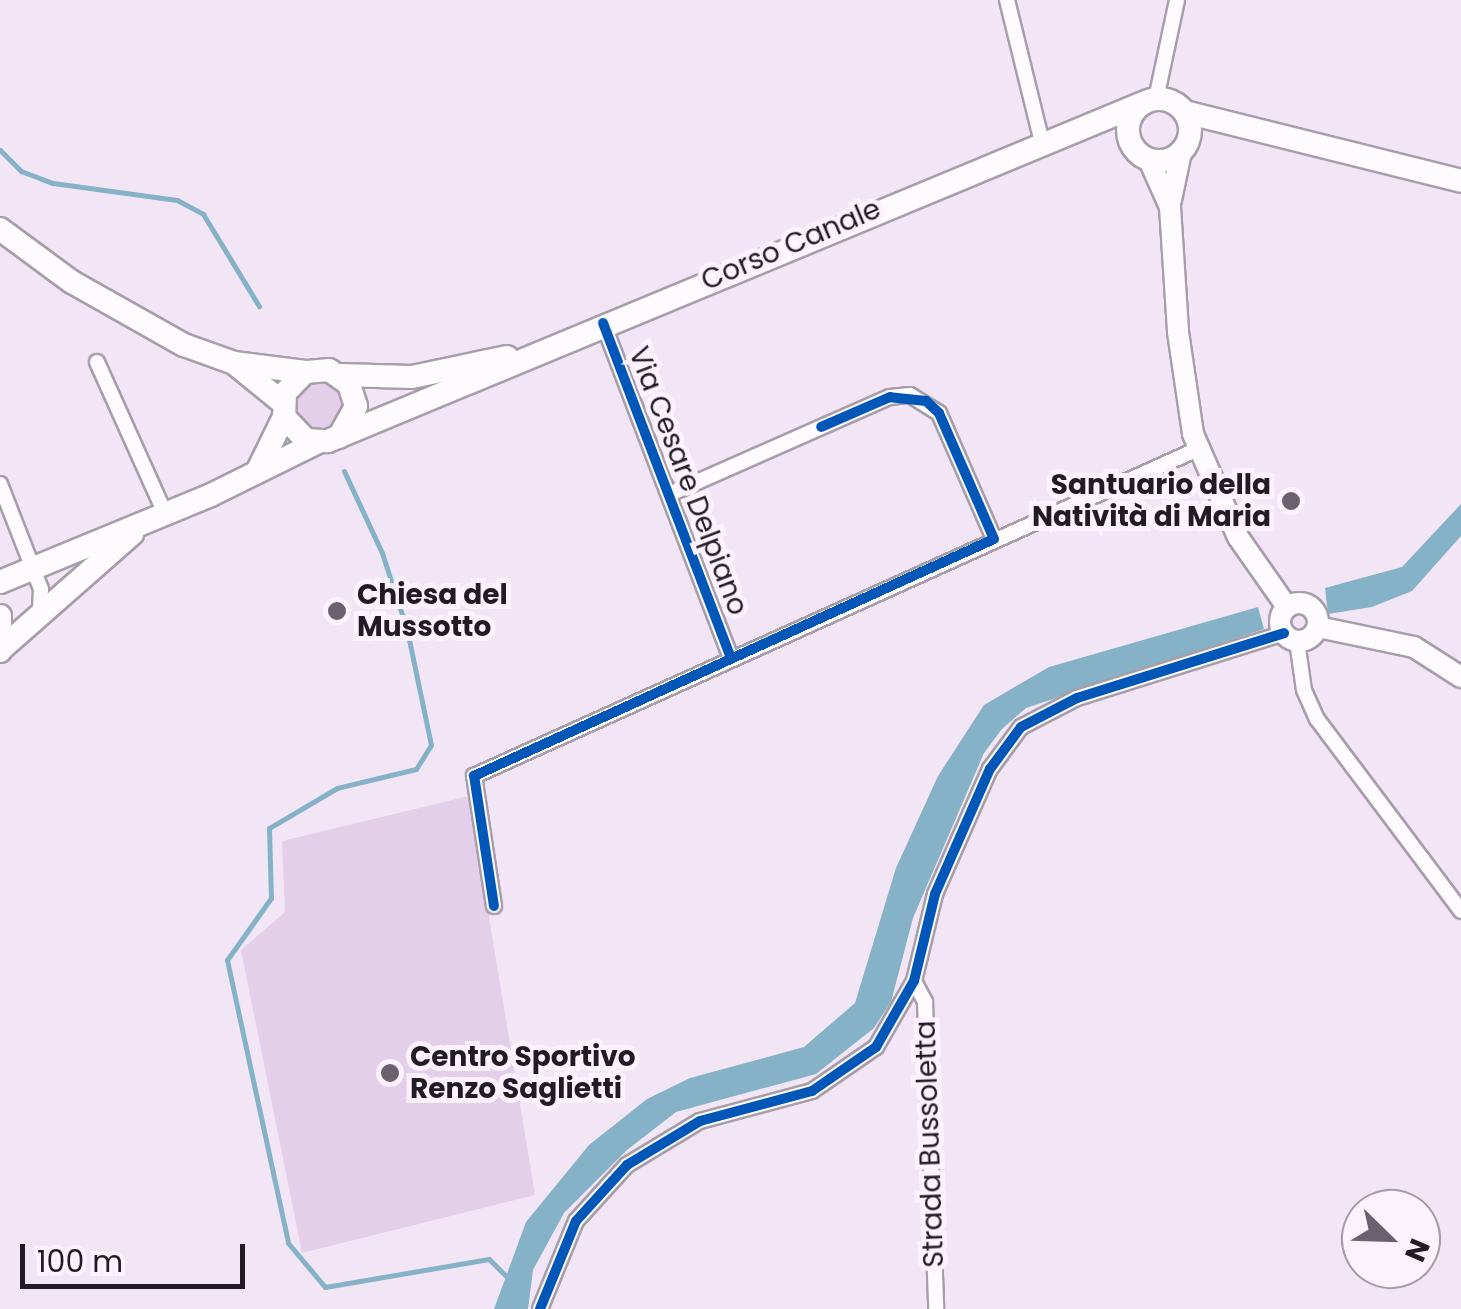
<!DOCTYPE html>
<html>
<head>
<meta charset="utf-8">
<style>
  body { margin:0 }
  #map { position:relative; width:1461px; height:1309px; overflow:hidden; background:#f2e6f6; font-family:Poppins,sans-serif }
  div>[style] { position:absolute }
  .green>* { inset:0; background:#e4cfea }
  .round { border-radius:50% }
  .water>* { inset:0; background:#86b2c8 }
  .stream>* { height:5px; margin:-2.5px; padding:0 2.5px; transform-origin:2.5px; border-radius:2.5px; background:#86b2c8 }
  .roads { filter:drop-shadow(2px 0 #a79eaa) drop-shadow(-2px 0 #a79eaa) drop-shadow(0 2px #a79eaa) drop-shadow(0 -2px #a79eaa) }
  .minor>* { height:14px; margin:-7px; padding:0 7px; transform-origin:7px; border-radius:7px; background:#fdfbfe }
  .secondary>* { height:20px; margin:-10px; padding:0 10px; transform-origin:10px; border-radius:10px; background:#fdfbfe }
  .secondary>.ring { margin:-10px; padding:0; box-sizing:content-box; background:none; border:20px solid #fdfbfe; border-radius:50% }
  .primary>* { height:22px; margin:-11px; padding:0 11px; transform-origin:11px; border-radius:11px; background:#fdfbfe }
  .primary>.ring { margin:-11px; padding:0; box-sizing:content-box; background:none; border:22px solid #fdfbfe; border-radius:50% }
  .cycleway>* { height:10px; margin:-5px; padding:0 5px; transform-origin:5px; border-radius:5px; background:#0057b8 }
  .dots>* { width:28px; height:28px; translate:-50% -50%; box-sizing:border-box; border:5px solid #fbf2fe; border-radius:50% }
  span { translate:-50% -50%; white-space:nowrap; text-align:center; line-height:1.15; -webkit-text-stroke:10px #fbf2fe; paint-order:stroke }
  .street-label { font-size:28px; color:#221a24 }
  .poi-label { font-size:28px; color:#221a24; font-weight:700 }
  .right { translate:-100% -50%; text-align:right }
  .left { translate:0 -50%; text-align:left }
  .north { position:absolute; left:1341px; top:1189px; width:100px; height:100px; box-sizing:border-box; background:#fbf2fe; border:2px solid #a49ca7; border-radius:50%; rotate:113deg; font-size:28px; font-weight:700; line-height:40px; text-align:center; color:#221a24 }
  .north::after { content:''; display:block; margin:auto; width:35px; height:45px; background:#6b616e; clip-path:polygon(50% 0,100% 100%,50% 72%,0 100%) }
  .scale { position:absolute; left:20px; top:1244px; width:225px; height:45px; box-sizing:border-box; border:5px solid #221a24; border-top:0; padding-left:12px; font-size:30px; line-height:35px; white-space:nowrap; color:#221a24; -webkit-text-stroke:8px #fbf2fe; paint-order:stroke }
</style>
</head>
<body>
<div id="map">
  <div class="green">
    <i class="round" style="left:297px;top:382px;width:46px;height:46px"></i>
    <i style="clip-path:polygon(469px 796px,535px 1195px,302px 1253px,241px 950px,285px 912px,282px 841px)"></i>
  </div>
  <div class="water">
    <i style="clip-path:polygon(1461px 504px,1461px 536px,1412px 591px,1372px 607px,1328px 614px,1325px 588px,1402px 567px)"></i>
    <i style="clip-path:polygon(1258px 607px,1264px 629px,1026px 708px,1002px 729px,984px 753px,913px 918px,891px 1002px,874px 1028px,816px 1074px,676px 1112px,627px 1150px,564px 1213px,533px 1270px,528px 1309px,494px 1309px,526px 1222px,589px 1145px,647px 1099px,690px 1078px,804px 1047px,855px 1003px,896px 868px,938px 776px,984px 705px,1049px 667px)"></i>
  </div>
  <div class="stream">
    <i style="left:0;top:150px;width:30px;rotate:45deg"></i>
    <i style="left:21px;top:171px;width:34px;rotate:21deg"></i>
    <i style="left:53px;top:183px;width:125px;rotate:7.8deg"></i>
    <i style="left:177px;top:200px;width:30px;rotate:28deg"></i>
    <i style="left:203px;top:214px;width:108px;rotate:58.7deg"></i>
    <i style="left:344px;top:471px;width:90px;rotate:65.1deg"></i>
    <i style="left:382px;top:553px;width:81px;rotate:72deg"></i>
    <i style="left:407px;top:630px;width:117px;rotate:78.2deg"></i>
    <i style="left:431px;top:745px;width:28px;rotate:122deg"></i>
    <i style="left:416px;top:769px;width:81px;rotate:166.5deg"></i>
    <i style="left:337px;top:788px;width:79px;rotate:149.5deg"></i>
    <i style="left:269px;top:828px;width:70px;rotate:88.4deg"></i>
    <i style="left:271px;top:898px;width:76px;rotate:125.4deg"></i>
    <i style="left:227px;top:960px;width:289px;rotate:77.8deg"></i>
    <i style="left:288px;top:1243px;width:57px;rotate:49.9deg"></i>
    <i style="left:325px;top:1287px;width:166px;rotate:-9.7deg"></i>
    <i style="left:489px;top:1259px;width:24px;rotate:45deg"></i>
  </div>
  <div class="roads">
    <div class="minor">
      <i style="left:1007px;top:0;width:146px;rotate:76.2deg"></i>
      <i style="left:1156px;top:99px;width:101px;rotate:-78deg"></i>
      <i style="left:603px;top:323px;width:355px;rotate:69.1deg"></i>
      <i style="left:97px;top:362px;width:166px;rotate:65.8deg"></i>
      <i style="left:0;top:484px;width:113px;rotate:68.7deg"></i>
      <i style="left:41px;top:589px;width:20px;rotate:93deg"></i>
      <i style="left:672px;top:493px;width:238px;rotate:-23.8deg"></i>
      <i style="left:890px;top:397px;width:20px;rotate:-6deg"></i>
      <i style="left:910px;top:395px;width:34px;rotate:32deg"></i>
      <i style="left:939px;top:413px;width:137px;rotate:66.4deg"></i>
      <i style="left:1297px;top:641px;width:49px;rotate:81.9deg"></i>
      <i style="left:1304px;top:690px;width:32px;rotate:66deg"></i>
      <i style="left:1317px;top:719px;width:240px;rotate:53.1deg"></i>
      <i style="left:494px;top:906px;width:132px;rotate:-98.7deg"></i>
      <i style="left:474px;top:776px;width:794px;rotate:-24.31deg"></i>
      <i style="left:914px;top:981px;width:24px;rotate:62deg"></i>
      <i style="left:925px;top:1002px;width:307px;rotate:87.9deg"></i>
      <i style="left:540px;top:1309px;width:95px;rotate:-67.8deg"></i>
      <i style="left:576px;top:1221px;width:76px;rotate:-47.7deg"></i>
      <i style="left:627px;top:1165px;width:85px;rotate:-31.1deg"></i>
      <i style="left:700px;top:1121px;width:116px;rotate:-15deg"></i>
      <i style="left:812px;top:1091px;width:78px;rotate:-34.5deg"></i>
      <i style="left:876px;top:1047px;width:76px;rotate:-60.1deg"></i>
      <i style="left:914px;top:981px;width:89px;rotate:-76.4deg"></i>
      <i style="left:935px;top:894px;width:137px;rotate:-66.3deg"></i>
      <i style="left:990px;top:769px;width:52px;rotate:-53.6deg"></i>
      <i style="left:1021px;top:727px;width:63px;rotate:-27.4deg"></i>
      <i style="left:1077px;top:698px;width:217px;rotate:-17.4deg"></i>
    </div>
    <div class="secondary">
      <i style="left:1149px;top:160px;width:51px;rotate:65.9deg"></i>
      <i style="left:1170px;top:207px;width:125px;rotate:86.3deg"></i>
      <i style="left:1178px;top:332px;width:103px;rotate:81.6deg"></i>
      <i style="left:1193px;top:434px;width:112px;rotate:66.4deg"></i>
      <i style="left:1238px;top:537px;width:85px;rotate:55deg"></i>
      <i style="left:1171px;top:200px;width:49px;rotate:-78.2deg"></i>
      <i class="ring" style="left:1280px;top:603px;width:18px;height:18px"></i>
      <i style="left:1318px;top:627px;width:98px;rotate:11.8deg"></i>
      <i style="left:1414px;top:647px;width:56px;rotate:32.6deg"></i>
    </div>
    <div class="primary">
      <i class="ring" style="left:1128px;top:99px;width:40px;height:40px"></i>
      <i style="left:1185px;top:112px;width:284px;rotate:14deg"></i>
      <i style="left:0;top:229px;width:89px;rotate:36.4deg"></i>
      <i style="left:72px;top:282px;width:129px;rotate:29.4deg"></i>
      <i style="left:184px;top:345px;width:53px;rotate:19.8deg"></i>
      <i style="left:234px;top:363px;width:72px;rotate:7.2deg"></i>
      <i style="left:234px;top:363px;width:63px;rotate:39.2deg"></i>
      <i style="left:340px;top:375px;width:72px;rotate:1.6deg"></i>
      <i style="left:412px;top:377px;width:97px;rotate:-11.9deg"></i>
      <i style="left:339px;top:437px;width:35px;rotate:-61deg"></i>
      <i style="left:356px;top:406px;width:23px;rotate:-108deg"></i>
      <i style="left:349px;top:384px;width:24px;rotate:-145deg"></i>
      <i style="left:329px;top:370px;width:24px;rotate:175deg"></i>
      <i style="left:305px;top:372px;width:29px;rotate:134deg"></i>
      <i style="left:285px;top:393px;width:24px;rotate:92deg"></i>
      <i style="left:284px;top:417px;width:32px;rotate:46deg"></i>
      <i style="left:306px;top:440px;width:22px;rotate:3deg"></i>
      <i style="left:328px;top:441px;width:882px;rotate:-22.52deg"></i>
      <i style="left:257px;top:472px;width:61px;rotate:-63.9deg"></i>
      <i style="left:0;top:582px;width:228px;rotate:-22.4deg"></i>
      <i style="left:211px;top:495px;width:117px;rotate:-26.3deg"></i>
      <i style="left:0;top:616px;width:35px;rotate:90deg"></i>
      <i style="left:0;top:650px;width:176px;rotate:-41.3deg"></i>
    </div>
  </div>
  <div class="cycleway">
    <i style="left:603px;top:323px;width:355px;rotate:69.1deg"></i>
    <i style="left:494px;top:906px;width:132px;rotate:-98.7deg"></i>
    <i style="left:474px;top:776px;width:571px;rotate:-24.5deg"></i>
    <i style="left:994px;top:539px;width:137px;rotate:-113.6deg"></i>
    <i style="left:939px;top:413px;width:18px;rotate:-137deg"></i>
    <i style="left:926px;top:401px;width:36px;rotate:-174deg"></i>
    <i style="left:890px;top:397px;width:75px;rotate:156.5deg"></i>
    <i style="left:540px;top:1309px;width:95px;rotate:-67.8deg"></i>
    <i style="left:576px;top:1221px;width:76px;rotate:-47.7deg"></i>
    <i style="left:627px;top:1165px;width:85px;rotate:-31.1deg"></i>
    <i style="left:700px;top:1121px;width:116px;rotate:-15deg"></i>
    <i style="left:812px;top:1091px;width:78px;rotate:-34.5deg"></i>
    <i style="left:876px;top:1047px;width:76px;rotate:-60.1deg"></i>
    <i style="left:914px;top:981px;width:89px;rotate:-76.4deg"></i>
    <i style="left:935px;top:894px;width:137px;rotate:-66.3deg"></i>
    <i style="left:990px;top:769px;width:52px;rotate:-53.6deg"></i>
    <i style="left:1021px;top:727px;width:63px;rotate:-27.4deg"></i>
    <i style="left:1077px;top:698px;width:217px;rotate:-17.4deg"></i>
  </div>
  <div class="dots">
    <i style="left:1291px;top:501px;background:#6b616e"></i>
    <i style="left:337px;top:611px;background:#6b616e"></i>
    <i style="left:390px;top:1073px;background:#6b616e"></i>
  </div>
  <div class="street-label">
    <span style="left:791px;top:245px;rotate:-23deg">Corso Canale</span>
    <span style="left:688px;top:481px;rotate:69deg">Via Cesare Delpiano</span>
    <span style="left:930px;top:1144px;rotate:-92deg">Strada Bussoletta</span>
  </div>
  <div class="poi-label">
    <span class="right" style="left:1271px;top:501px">Santuario della<br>Natività di Maria</span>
    <span class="left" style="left:357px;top:611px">Chiesa del<br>Mussotto</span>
    <span class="left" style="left:410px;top:1073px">Centro Sportivo<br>Renzo Saglietti</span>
  </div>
  <div class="north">N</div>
  <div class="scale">100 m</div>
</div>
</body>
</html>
